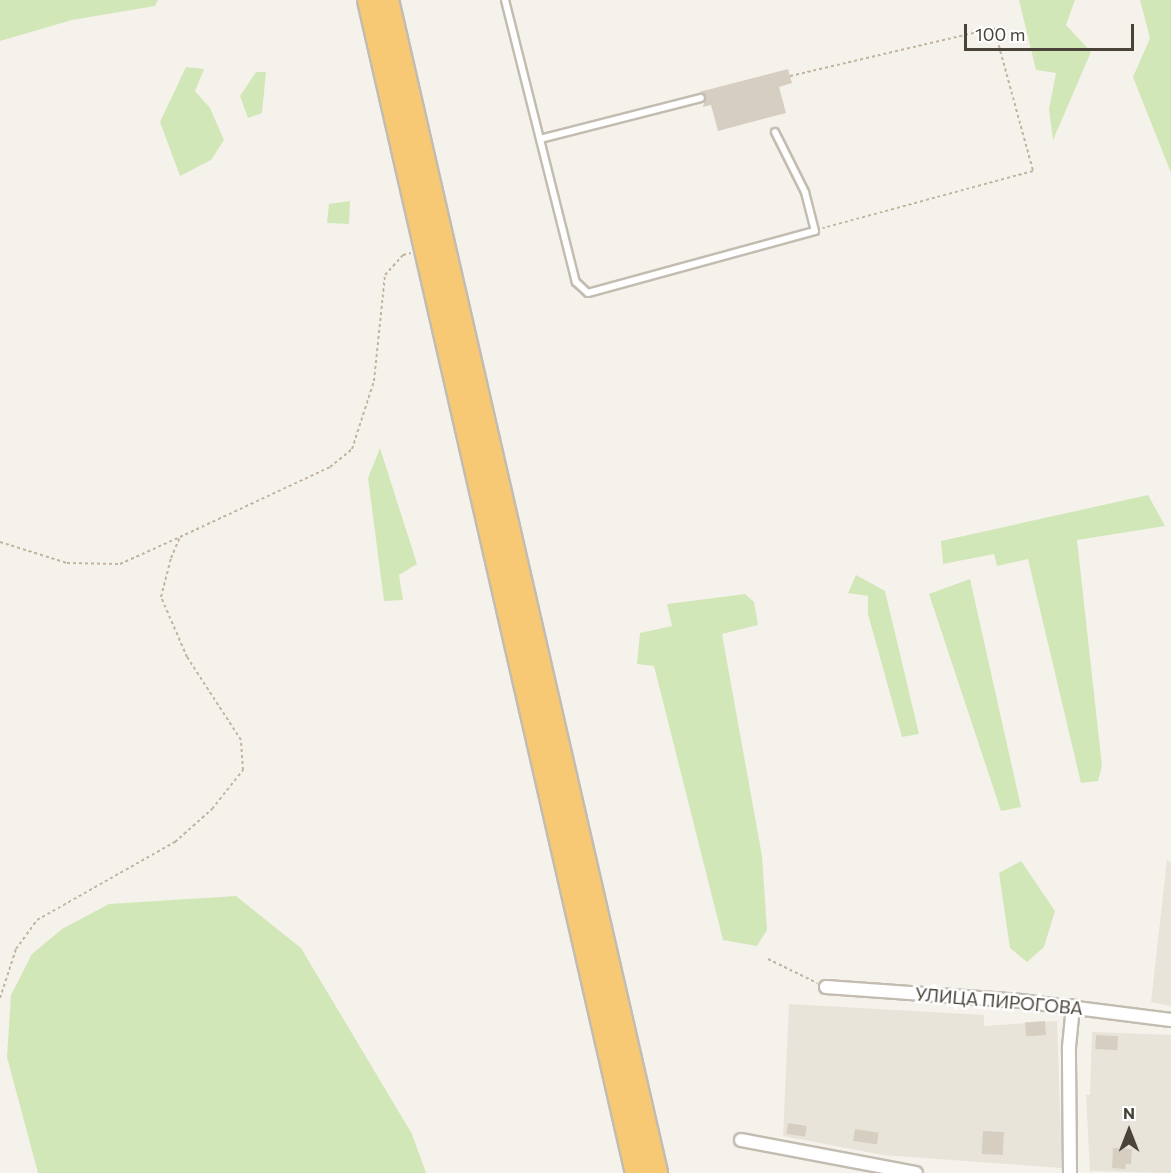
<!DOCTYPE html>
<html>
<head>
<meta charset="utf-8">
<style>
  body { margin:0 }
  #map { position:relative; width:1171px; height:1173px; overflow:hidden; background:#f5f2eb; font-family:Commissioner,sans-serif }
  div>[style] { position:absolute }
  .residential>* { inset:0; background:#e9e4da }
  .green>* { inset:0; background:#d2e7b7 }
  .building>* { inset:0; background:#d6cec1; transform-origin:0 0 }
  .path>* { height:2px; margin-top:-1px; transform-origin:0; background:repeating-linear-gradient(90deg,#c1b5a0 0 3px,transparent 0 6px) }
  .roads { filter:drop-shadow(2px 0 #c3bcb1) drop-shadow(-2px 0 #c3bcb1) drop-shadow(0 2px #c3bcb1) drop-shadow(0 -2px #c3bcb1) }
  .lane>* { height:6px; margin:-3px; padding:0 3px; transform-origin:3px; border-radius:3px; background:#fff }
  .street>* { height:12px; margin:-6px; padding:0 6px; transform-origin:6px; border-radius:6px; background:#fff }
  .highway>* { height:22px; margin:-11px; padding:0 11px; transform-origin:11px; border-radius:11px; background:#f7c975 }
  span { translate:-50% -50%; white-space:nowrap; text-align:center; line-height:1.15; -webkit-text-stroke:5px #fff; paint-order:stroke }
  .street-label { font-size:18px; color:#494339 }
  .north { position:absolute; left:1099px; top:1101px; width:60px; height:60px; -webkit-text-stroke:4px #fff; paint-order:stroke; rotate:0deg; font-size:16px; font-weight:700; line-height:24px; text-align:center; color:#494339 }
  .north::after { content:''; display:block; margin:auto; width:21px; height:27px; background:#494339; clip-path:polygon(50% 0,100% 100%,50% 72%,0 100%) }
  .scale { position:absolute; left:964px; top:24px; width:170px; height:27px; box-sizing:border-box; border:3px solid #494339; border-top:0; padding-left:8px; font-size:18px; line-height:21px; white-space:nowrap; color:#494339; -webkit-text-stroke:4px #fff; paint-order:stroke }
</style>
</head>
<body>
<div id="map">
  <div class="residential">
    <i style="clip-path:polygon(1167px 860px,1171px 863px,1171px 1006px,1151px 1002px)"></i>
    <i style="clip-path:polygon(789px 1004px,984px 1015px,984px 1026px,1057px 1021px,1062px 1168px,883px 1155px,783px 1136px)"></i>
    <i style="clip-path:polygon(1092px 1032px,1171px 1035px,1171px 1173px,1090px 1171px,1086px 1095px,1090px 1095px)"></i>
  </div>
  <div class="green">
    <i style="clip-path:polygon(0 0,158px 0,155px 6px,72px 20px,0 41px)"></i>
    <i style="clip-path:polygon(1019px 0,1075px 0,1066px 25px,1091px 52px,1053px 140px,1049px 109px,1056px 73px,1036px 70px)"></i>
    <i style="clip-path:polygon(1140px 0,1171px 0,1171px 173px,1133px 77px,1150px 38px)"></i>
    <i style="clip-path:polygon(186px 67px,204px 69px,195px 91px,210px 108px,224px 140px,211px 160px,180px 176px,160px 122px)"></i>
    <i style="clip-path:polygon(256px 72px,266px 72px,262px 113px,248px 118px,240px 96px)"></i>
    <i style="clip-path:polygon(350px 201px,349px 224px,327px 223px,329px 204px)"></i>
    <i style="clip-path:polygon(380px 448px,417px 564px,399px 575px,403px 600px,384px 601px,368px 478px)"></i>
    <i style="clip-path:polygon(1148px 495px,1165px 526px,1077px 540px,1102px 766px,1098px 781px,1081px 783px,1028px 559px,997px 566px,994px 554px,943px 564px,941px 541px)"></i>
    <i style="clip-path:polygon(856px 575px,885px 591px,919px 734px,902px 737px,868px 614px,868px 596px,848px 593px)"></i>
    <i style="clip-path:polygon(970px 579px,1021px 807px,1001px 811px,929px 594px)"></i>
    <i style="clip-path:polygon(745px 594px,754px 602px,758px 625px,722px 634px,762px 856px,767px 930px,757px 946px,723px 940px,654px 666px,637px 664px,640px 633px,672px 626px,667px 604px)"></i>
    <i style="clip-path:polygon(1021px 861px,1055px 911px,1044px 947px,1027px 962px,1010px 948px,999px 873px)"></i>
    <i style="clip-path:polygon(236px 896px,301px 948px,412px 1134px,426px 1173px,38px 1173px,7px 1057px,11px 995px,32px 954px,62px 929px,109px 904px)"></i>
  </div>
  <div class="building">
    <i style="clip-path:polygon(788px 69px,792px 83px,779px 87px,786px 113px,718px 131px,711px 105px,703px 107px,706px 96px,699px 92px)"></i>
    <i style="left:1045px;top:1021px;width:14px;height:20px;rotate:86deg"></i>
    <i style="left:1096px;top:1035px;width:22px;height:14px;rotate:3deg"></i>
    <i style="left:788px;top:1123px;width:19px;height:11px;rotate:9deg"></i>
    <i style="left:855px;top:1129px;width:24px;height:12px;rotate:9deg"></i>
    <i style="left:983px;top:1131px;width:21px;height:23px;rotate:3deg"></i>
    <i style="clip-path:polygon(1113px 1148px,1132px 1149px,1131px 1164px,1126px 1164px,1125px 1169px,1112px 1168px)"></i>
  </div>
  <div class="path">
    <i style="left:790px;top:76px;width:210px;rotate:-13.2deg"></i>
    <i style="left:994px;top:28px;width:148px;rotate:74.7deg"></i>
    <i style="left:1033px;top:171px;width:218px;rotate:164.8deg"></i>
    <i style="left:0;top:542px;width:70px;rotate:17.4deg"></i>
    <i style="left:67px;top:563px;width:53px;rotate:1.1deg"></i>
    <i style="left:120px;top:564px;width:66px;rotate:-24.2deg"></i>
    <i style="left:768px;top:959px;width:55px;rotate:26.1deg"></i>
    <i style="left:0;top:998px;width:52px;rotate:-71.9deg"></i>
    <i style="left:16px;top:949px;width:36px;rotate:-54deg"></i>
    <i style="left:37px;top:920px;width:159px;rotate:-29.5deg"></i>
    <i style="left:175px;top:842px;width:50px;rotate:-41.7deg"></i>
    <i style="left:212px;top:809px;width:50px;rotate:-51.5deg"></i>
    <i style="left:243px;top:770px;width:30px;rotate:-94deg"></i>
    <i style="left:241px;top:740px;width:99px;rotate:-123deg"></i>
    <i style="left:187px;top:657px;width:65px;rotate:-113.4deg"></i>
    <i style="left:161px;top:597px;width:40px;rotate:-75.6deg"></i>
    <i style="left:171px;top:558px;width:23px;rotate:-67deg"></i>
    <i style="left:180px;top:537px;width:166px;rotate:-25deg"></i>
    <i style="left:330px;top:467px;width:28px;rotate:-39deg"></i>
    <i style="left:352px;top:449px;width:71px;rotate:-72.1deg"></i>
    <i style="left:374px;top:381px;width:107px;rotate:-84.1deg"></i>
    <i style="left:385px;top:275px;width:27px;rotate:-48deg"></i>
    <i style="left:403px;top:255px;width:8px;rotate:-14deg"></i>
  </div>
  <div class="roads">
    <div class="lane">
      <i style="left:505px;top:0;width:291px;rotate:75.9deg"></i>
      <i style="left:576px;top:282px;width:16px;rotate:43deg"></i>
      <i style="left:588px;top:293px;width:235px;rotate:-15.3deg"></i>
      <i style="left:815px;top:231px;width:40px;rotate:-104.4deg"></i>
      <i style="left:805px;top:192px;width:67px;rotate:-116.6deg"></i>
      <i style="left:540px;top:139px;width:166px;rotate:-14.3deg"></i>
    </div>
    <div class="street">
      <i style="left:826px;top:987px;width:196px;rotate:4.1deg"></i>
      <i style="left:1021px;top:1001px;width:151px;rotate:7.2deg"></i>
      <i style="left:741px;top:1140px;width:178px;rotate:10.7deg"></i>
      <i style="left:1070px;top:1173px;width:126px;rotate:-90.5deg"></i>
      <i style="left:1069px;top:1047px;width:41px;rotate:-84.4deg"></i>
    </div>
    <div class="highway">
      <i style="left:369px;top:0;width:1203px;rotate:77.13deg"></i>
      <i style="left:387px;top:0;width:1203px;rotate:77.08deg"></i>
    </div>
  </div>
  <div class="street-label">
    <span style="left:999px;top:1001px;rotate:5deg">УЛИЦА ПИРОГОВА</span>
  </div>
  <div class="north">N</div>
  <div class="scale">100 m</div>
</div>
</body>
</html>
